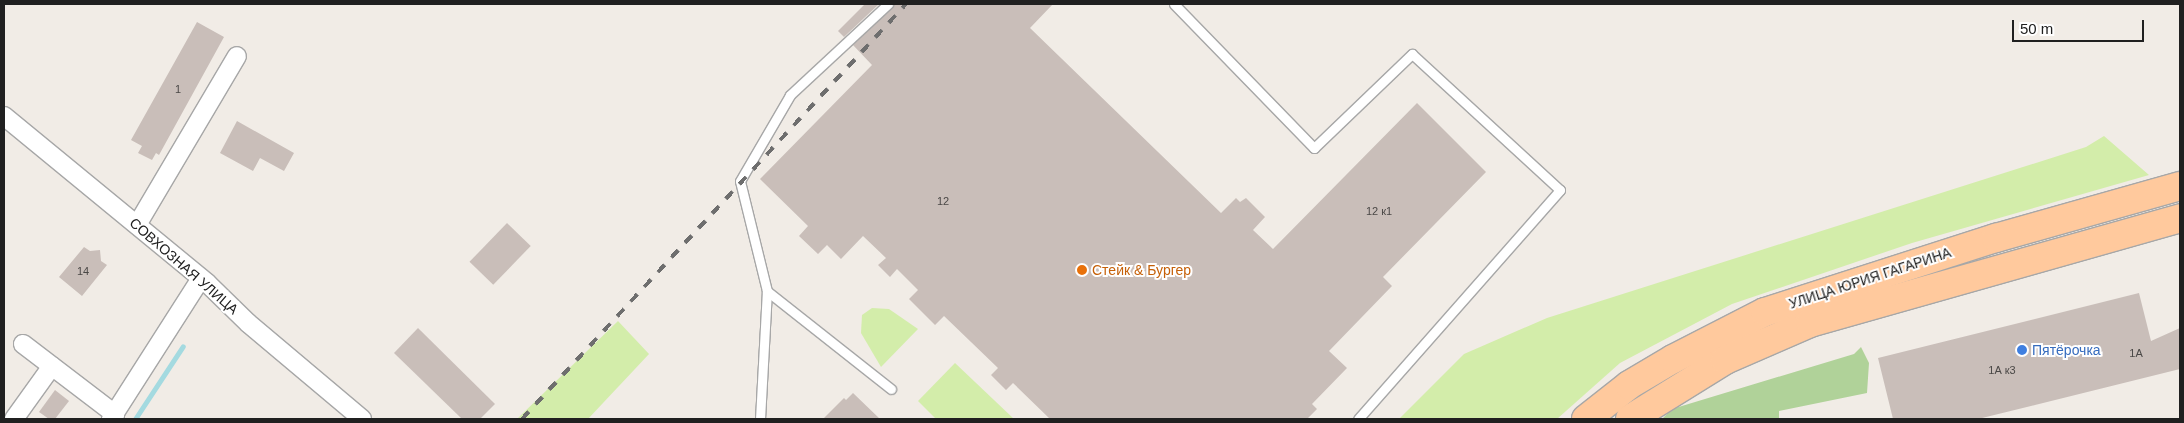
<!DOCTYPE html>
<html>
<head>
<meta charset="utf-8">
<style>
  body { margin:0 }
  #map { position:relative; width:2184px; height:423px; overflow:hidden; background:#f1ece6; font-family:Helvetica,sans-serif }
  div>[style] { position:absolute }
  .grass>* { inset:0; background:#d3edaa }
  .forest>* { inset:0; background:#b0d299 }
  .stream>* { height:5px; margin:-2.5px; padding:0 2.5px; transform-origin:2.5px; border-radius:2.5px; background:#a4dae0 }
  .building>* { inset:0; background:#c9beb9; transform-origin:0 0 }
  .roads { filter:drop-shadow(1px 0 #a7a7a7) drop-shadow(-1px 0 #a7a7a7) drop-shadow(0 1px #a7a7a7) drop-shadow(0 -1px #a7a7a7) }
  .lane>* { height:9px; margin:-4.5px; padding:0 4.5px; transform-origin:4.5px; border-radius:4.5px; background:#fff }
  .street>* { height:18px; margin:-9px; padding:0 9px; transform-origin:9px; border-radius:9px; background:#fff }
  .primary>* { height:28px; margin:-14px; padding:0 14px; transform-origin:14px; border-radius:14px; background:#ffc99d }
  .rail>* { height:4px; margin-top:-2px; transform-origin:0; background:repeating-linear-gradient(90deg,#6e6e6e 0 10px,transparent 0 20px) }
  .dots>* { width:14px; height:14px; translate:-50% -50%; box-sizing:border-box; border:2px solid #fff; border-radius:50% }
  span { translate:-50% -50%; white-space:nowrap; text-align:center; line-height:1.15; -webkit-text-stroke:4px #fff; paint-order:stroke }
  .number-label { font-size:11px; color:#4a4846 }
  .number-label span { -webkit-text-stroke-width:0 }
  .street-label { font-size:14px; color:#202020 }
  .food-label { font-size:14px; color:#c56008 }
  .left { translate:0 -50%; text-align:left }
  .shop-label { font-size:14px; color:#366cbe }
  .frame { position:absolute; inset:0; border:5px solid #202020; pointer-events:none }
  .scale { position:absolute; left:2012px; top:20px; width:132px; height:22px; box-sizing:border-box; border:2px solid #202020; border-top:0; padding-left:6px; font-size:15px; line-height:18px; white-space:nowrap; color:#202020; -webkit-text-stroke:4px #fff; paint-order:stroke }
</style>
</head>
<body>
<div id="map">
  <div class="grass">
    <i style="clip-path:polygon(2104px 136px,2149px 175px,1912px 243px,1732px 304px,1620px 363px,1557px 419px,1399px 419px,1464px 354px,1547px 318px,2086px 147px)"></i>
    <i style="clip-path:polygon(872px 308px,889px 309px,918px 329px,881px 367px,861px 333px,862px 315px)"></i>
    <i style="clip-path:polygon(618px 321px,649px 354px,588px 419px,517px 419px)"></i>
    <i style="clip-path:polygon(955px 363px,1014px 419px,936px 419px,918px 401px)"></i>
  </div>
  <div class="forest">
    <i style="clip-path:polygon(1861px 347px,1869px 363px,1867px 393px,1779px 411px,1779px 419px,1662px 419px,1672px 409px,1854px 354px)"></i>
  </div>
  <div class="stream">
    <i style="left:135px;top:419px;width:87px;rotate:-56.7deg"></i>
  </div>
  <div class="building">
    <i style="clip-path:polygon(865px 4px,879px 4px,844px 37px,838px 31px)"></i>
    <i style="clip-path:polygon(894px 4px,1053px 4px,1030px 28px,1221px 213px,1236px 198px,1240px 202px,1246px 198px,1265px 217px,1253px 230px,1273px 249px,1417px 103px,1486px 172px,1383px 277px,1392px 286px,1329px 351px,1347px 368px,1312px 404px,1317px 409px,1307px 419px,1050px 419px,1013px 383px,1006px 390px,991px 375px,998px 368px,944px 316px,935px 325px,909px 299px,918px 290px,897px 269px,890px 277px,878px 265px,886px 258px,863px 236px,841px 259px,827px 245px,818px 254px,799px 236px,808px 226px,760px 179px,872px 65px,853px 45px)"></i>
    <i style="clip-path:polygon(197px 22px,224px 37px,159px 155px,156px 153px,152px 160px,138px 153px,142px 146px,131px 140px)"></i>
    <i style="clip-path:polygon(237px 121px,294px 153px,284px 171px,260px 158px,253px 171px,220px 153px)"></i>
    <i style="left:507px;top:223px;width:33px;height:54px;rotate:44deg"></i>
    <i style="clip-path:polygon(84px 247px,90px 251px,100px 250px,101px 261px,107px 265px,82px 296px,59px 277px)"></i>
    <i style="clip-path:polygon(2139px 293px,2151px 341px,2180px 328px,2180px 369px,1978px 419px,1893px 419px,1878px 358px)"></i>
    <i style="clip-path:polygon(418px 328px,495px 404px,480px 419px,462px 419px,394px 353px)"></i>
    <i style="clip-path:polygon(55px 390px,69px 401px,55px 419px,49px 419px,39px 412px)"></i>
    <i style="clip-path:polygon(853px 393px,880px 419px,823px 419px,844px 398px,846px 400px)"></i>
  </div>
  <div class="roads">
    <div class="lane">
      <i style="left:1174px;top:4px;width:201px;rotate:45.8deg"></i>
      <i style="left:1314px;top:148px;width:136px;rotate:-43.8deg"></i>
      <i style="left:1412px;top:54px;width:201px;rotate:42.6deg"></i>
      <i style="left:1560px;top:190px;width:305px;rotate:131.4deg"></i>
      <i style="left:767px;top:291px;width:113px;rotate:-103.8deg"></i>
      <i style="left:740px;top:181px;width:99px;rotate:-59.8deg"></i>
      <i style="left:790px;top:95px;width:134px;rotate:-42.9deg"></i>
      <i style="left:760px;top:419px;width:128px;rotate:-86.9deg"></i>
      <i style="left:767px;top:291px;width:158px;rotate:38.3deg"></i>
    </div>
    <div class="street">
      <i style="left:4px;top:116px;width:263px;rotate:39.4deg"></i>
      <i style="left:207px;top:283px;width:57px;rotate:44.3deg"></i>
      <i style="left:248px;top:323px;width:149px;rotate:40.1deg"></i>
      <i style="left:137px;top:225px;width:196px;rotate:-59.4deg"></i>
      <i style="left:23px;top:344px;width:116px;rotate:37.3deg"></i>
      <i style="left:14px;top:419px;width:65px;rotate:-54.4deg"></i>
      <i style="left:111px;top:419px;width:167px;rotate:-57.4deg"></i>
    </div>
    <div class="primary">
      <i style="left:1586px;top:419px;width:55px;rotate:-38.3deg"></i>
      <i style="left:1629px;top:385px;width:51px;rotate:-30.6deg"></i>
      <i style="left:1673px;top:359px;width:103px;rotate:-27.1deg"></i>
      <i style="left:1765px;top:312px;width:243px;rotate:-17.8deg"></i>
      <i style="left:1996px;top:238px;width:191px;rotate:-15.8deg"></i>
      <i style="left:1630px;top:419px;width:112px;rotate:-31.8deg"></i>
      <i style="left:1725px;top:360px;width:93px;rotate:-23.5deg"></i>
      <i style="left:1810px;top:323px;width:385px;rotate:-15.8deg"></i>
    </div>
  </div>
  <div class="rail">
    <i style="left:522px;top:419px;width:565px;rotate:-47.22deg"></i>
  </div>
  <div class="dots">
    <i style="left:1082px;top:270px;background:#e8710a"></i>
    <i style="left:2022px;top:350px;background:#3f7fe0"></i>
  </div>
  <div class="number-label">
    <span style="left:178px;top:89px">1</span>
    <span style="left:943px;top:201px">12</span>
    <span style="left:1379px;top:211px">12 к1</span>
    <span style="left:83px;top:271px">14</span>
    <span style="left:2136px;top:353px">1А</span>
    <span style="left:2002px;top:370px">1А к3</span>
  </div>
  <div class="street-label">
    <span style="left:184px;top:266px;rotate:41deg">СОВХОЗНАЯ УЛИЦА</span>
    <span style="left:1870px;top:278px;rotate:-18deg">УЛИЦА ЮРИЯ ГАГАРИНА</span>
  </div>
  <div class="food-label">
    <span class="left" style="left:1092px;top:270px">Стейк &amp; Бургер</span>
  </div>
  <div class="shop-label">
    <span class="left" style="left:2032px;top:350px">Пятёрочка</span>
  </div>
  <div class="frame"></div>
  <div class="scale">50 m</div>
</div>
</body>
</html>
